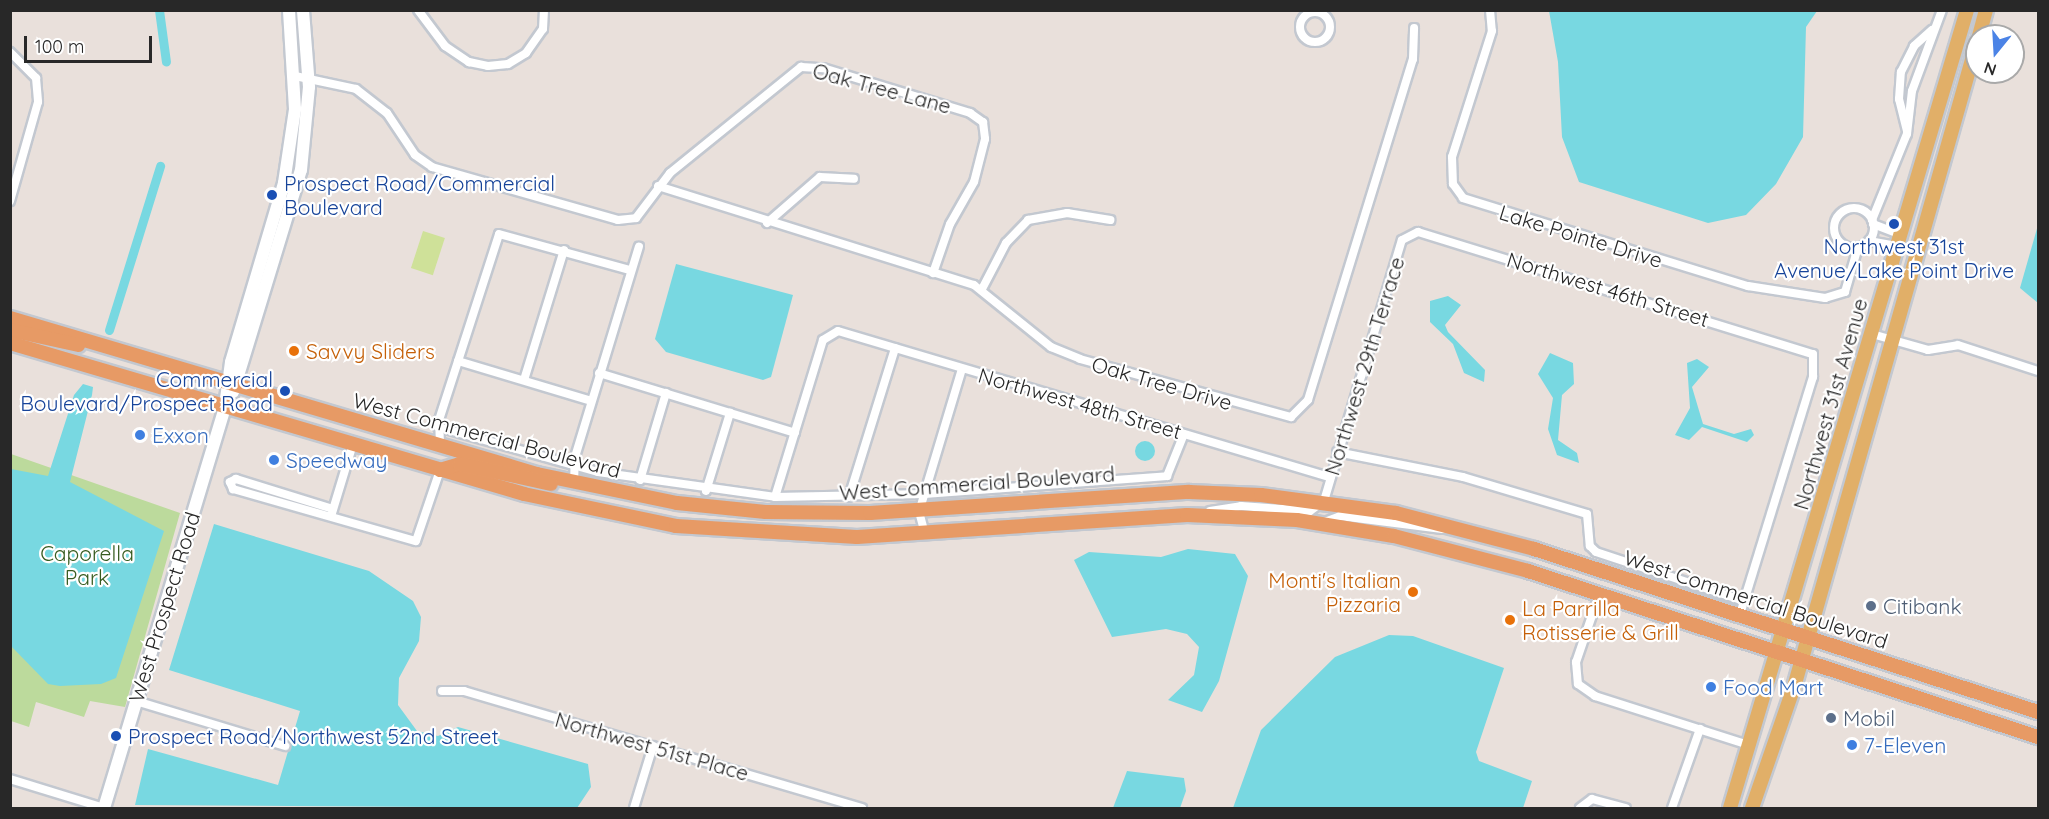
<!DOCTYPE html>
<html>
<head>
<meta charset="utf-8">
<style>
  body { margin:0 }
  #map { position:relative; width:2049px; height:819px; overflow:hidden; background:#e9e0db; font-family:Quicksand,sans-serif }
  div>[style] { position:absolute }
  .green>* { inset:0; background:#bcda9c }
  .pitch>* { inset:0; background:#cfe199; transform-origin:0 0 }
  .water>* { inset:0; background:#78d8e1 }
  .round { border-radius:50% }
  .canal>* { height:9px; margin:-4.5px; padding:0 4.5px; transform-origin:4.5px; border-radius:4.5px; background:#78d8e1 }
  .roads { filter:drop-shadow(2px 0 #c3c8d0) drop-shadow(-2px 0 #c3c8d0) drop-shadow(0 2px #c3c8d0) drop-shadow(0 -2px #c3c8d0) }
  .minor>* { height:8px; margin:-4px; padding:0 4px; transform-origin:4px; border-radius:4px; background:#fff }
  .minor>.ring { margin:-4px; padding:0; box-sizing:content-box; background:none; border:8px solid #fff; border-radius:50% }
  .secondary>* { height:12px; margin:-6px; padding:0 6px; transform-origin:6px; border-radius:6px; background:#fff }
  .primary>* { height:14px; margin:-7px; padding:0 7px; transform-origin:7px; border-radius:7px; background:#e1af68 }
  .trunk>* { height:14px; margin:-7px; padding:0 7px; transform-origin:7px; border-radius:7px; background:#e79a65 }
  .dots>* { width:16px; height:16px; translate:-50% -50%; box-sizing:border-box; border:3px solid #fff; border-radius:50% }
  span { translate:-50% -50%; white-space:nowrap; text-align:center; line-height:1.15; -webkit-text-stroke:4.5px #fff; paint-order:stroke }
  .street-label { font-size:21px; color:#282828 }
  .transit-label { font-size:21px; color:#164399 }
  .left { translate:0 -50%; text-align:left }
  .right { translate:-100% -50%; text-align:right }
  .food-label { font-size:21px; color:#c56008 }
  .shop-label { font-size:21px; color:#366cbe }
  .park-label { font-size:21px; color:#375c20 }
  .service-label { font-size:21px; color:#4e5e75 }
  .frame { position:absolute; inset:0; border:12px solid #282828; pointer-events:none }
  .north { position:absolute; left:1965px; top:24px; width:60px; height:60px; box-sizing:border-box; background:#fff; border:2px solid #a9a9a9; border-radius:50%; rotate:198deg; font-size:16px; font-weight:700; line-height:24px; text-align:center; color:#282828 }
  .north::after { content:''; display:block; margin:auto; width:21px; height:27px; background:#4b83e6; clip-path:polygon(50% 0,100% 100%,50% 72%,0 100%) }
  .scale { position:absolute; left:24px; top:36px; width:128px; height:27px; box-sizing:border-box; border:3px solid #282828; border-top:0; padding-left:8px; font-size:18px; line-height:21px; white-space:nowrap; color:#282828; -webkit-text-stroke:4px #fff; paint-order:stroke }
</style>
</head>
<body>
<div id="map">
  <div class="green">
    <i style="clip-path:polygon(11px 454px,180px 513px,125px 707px,90px 701px,84px 717px,36px 702px,29px 727px,11px 721px)"></i>
  </div>
  <div class="pitch">
    <i style="left:423px;top:231px;width:23px;height:39px;rotate:18deg"></i>
  </div>
  <div class="water">
    <i style="clip-path:polygon(1549px 11px,1817px 11px,1806px 27px,1803px 137px,1776px 184px,1746px 215px,1708px 223px,1579px 182px,1562px 137px,1558px 62px)"></i>
    <i style="clip-path:polygon(2038px 225px,2038px 303px,2020px 288px)"></i>
    <i style="clip-path:polygon(676px 264px,793px 295px,771px 377px,763px 380px,666px 352px,655px 339px)"></i>
    <i style="clip-path:polygon(1448px 296px,1461px 305px,1445px 325px,1448px 332px,1485px 370px,1484px 382px,1464px 373px,1453px 344px,1430px 322px,1430px 301px)"></i>
    <i style="clip-path:polygon(1550px 353px,1573px 363px,1574px 384px,1562px 395px,1558px 440px,1577px 453px,1579px 463px,1557px 455px,1548px 429px,1553px 398px,1538px 374px)"></i>
    <i style="clip-path:polygon(1697px 359px,1709px 367px,1692px 387px,1703px 424px,1734px 434px,1751px 429px,1754px 435px,1747px 442px,1702px 427px,1689px 440px,1675px 435px,1690px 408px,1687px 363px)"></i>
    <i style="clip-path:polygon(83px 384px,93px 387px,92px 395px,70px 482px,164px 531px,116px 678px,101px 684px,60px 686px,48px 684px,11px 646px,11px 469px,48px 476px,74px 395px)"></i>
    <i class="round" style="left:1135px;top:441px;width:20px;height:20px"></i>
    <i style="clip-path:polygon(214px 524px,369px 571px,413px 601px,421px 617px,419px 641px,399px 678px,398px 705px,417px 731px,438px 736px,458px 727px,588px 764px,591px 787px,577px 808px,135px 805px,148px 749px,278px 785px,300px 711px,169px 670px)"></i>
    <i style="clip-path:polygon(1188px 549px,1235px 554px,1248px 576px,1219px 681px,1202px 712px,1168px 700px,1194px 675px,1199px 647px,1187px 634px,1166px 629px,1112px 637px,1074px 560px,1089px 552px,1161px 557px)"></i>
    <i style="clip-path:polygon(1389px 635px,1413px 636px,1504px 668px,1476px 752px,1479px 761px,1532px 781px,1523px 808px,1233px 808px,1261px 730px,1335px 657px)"></i>
    <i style="clip-path:polygon(1127px 771px,1184px 778px,1186px 791px,1180px 808px,1113px 808px)"></i>
  </div>
  <div class="canal">
    <i style="left:159px;top:10px;width:52px;rotate:82.3deg"></i>
    <i style="left:109px;top:330px;width:172px;rotate:-72.7deg"></i>
  </div>
  <div class="roads">
    <div class="minor">
      <i style="left:418px;top:10px;width:45px;rotate:53.1deg"></i>
      <i style="left:445px;top:46px;width:29px;rotate:34deg"></i>
      <i style="left:469px;top:62px;width:19px;rotate:12deg"></i>
      <i style="left:488px;top:66px;width:20px;rotate:-6deg"></i>
      <i style="left:508px;top:64px;width:21px;rotate:-31deg"></i>
      <i style="left:526px;top:53px;width:29px;rotate:-55deg"></i>
      <i style="left:543px;top:29px;width:19px;rotate:-87deg"></i>
      <i style="left:1490px;top:10px;width:21px;rotate:85deg"></i>
      <i style="left:1492px;top:31px;width:132px;rotate:107.6deg"></i>
      <i style="left:1452px;top:157px;width:27px;rotate:88deg"></i>
      <i style="left:1453px;top:184px;width:17px;rotate:54deg"></i>
      <i style="left:1463px;top:198px;width:298px;rotate:17.2deg"></i>
      <i style="left:1748px;top:286px;width:78px;rotate:8.9deg"></i>
      <i style="left:1825px;top:298px;width:21px;rotate:-17deg"></i>
      <i style="left:1845px;top:292px;width:47px;rotate:-73.9deg"></i>
      <i class="ring" style="left:1300px;top:12px;width:22px;height:22px"></i>
      <i style="left:10px;top:52px;width:37px;rotate:45deg"></i>
      <i style="left:36px;top:78px;width:24px;rotate:85deg"></i>
      <i style="left:38px;top:102px;width:103px;rotate:105.8deg"></i>
      <i style="left:295px;top:76px;width:62px;rotate:12deg"></i>
      <i style="left:356px;top:89px;width:39px;rotate:38deg"></i>
      <i style="left:387px;top:113px;width:50px;rotate:56.3deg"></i>
      <i style="left:415px;top:155px;width:21px;rotate:35deg"></i>
      <i style="left:432px;top:167px;width:193px;rotate:15.9deg"></i>
      <i style="left:618px;top:220px;width:18px;rotate:-6deg"></i>
      <i style="left:636px;top:218px;width:56px;rotate:-52.9deg"></i>
      <i style="left:670px;top:173px;width:169px;rotate:-39deg"></i>
      <i style="left:801px;top:67px;width:22px;rotate:3deg"></i>
      <i style="left:823px;top:68px;width:154px;rotate:17deg"></i>
      <i style="left:970px;top:113px;width:16px;rotate:35deg"></i>
      <i style="left:983px;top:122px;width:17px;rotate:83deg"></i>
      <i style="left:985px;top:139px;width:44px;rotate:104.3deg"></i>
      <i style="left:974px;top:182px;width:48px;rotate:119.7deg"></i>
      <i style="left:950px;top:224px;width:52px;rotate:109.1deg"></i>
      <i style="left:1907px;top:131px;width:33px;rotate:-104deg"></i>
      <i style="left:1899px;top:99px;width:27px;rotate:-86deg"></i>
      <i style="left:1901px;top:72px;width:29px;rotate:-63deg"></i>
      <i style="left:1914px;top:46px;width:24px;rotate:-42deg"></i>
      <i style="left:658px;top:186px;width:331px;rotate:17.4deg"></i>
      <i style="left:974px;top:285px;width:99px;rotate:38.8deg"></i>
      <i style="left:1051px;top:347px;width:31px;rotate:22deg"></i>
      <i style="left:1080px;top:359px;width:219px;rotate:15.4deg"></i>
      <i style="left:1291px;top:417px;width:24px;rotate:-45deg"></i>
      <i style="left:1308px;top:400px;width:357px;rotate:-72.9deg"></i>
      <i style="left:1413px;top:59px;width:31px;rotate:-88deg"></i>
      <i class="ring" style="left:1834px;top:208px;width:32px;height:32px"></i>
      <i style="left:1872px;top:220px;width:93px;rotate:-67.9deg"></i>
      <i style="left:1907px;top:134px;width:43px;rotate:-83.4deg"></i>
      <i style="left:1912px;top:91px;width:86px;rotate:-69.7deg"></i>
      <i style="left:767px;top:223px;width:70px;rotate:-41deg"></i>
      <i style="left:820px;top:177px;width:34px;rotate:3deg"></i>
      <i style="left:1873px;top:224px;width:30px;rotate:21deg"></i>
      <i style="left:1869px;top:241px;width:28px;rotate:10deg"></i>
      <i style="left:982px;top:289px;width:52px;rotate:-62.4deg"></i>
      <i style="left:1006px;top:243px;width:32px;rotate:-46deg"></i>
      <i style="left:1028px;top:220px;width:40px;rotate:-10deg"></i>
      <i style="left:1067px;top:213px;width:44px;rotate:9.2deg"></i>
      <i style="left:1872px;top:334px;width:58px;rotate:15.9deg"></i>
      <i style="left:1928px;top:350px;width:30px;rotate:-9deg"></i>
      <i style="left:1958px;top:345px;width:84px;rotate:18deg"></i>
      <i style="left:458px;top:361px;width:139px;rotate:16.7deg"></i>
      <i style="left:599px;top:373px;width:205px;rotate:17deg"></i>
      <i style="left:524px;top:380px;width:136px;rotate:-72.9deg"></i>
      <i style="left:438px;top:427px;width:166px;rotate:15.7deg"></i>
      <i style="left:598px;top:472px;width:179px;rotate:8deg"></i>
      <i style="left:775px;top:497px;width:149px;rotate:-1.2deg"></i>
      <i style="left:924px;top:494px;width:244px;rotate:-4.2deg"></i>
      <i style="left:1167px;top:476px;width:45px;rotate:-68deg"></i>
      <i style="left:440px;top:445px;width:25px;rotate:-92deg"></i>
      <i style="left:439px;top:420px;width:195px;rotate:-72.1deg"></i>
      <i style="left:499px;top:234px;width:136px;rotate:15.4deg"></i>
      <i style="left:1337px;top:452px;width:128px;rotate:11.2deg"></i>
      <i style="left:1463px;top:477px;width:129px;rotate:16.6deg"></i>
      <i style="left:1587px;top:514px;width:32px;rotate:85deg"></i>
      <i style="left:1590px;top:546px;width:8px;rotate:45deg"></i>
      <i style="left:1596px;top:552px;width:156px;rotate:18.3deg"></i>
      <i style="left:640px;top:480px;width:91px;rotate:-73.4deg"></i>
      <i style="left:574px;top:483px;width:26px;rotate:-88deg"></i>
      <i style="left:575px;top:457px;width:220px;rotate:-73.1deg"></i>
      <i style="left:706px;top:491px;width:82px;rotate:-72.9deg"></i>
      <i style="left:775px;top:497px;width:164px;rotate:-73deg"></i>
      <i style="left:823px;top:340px;width:17px;rotate:-31deg"></i>
      <i style="left:838px;top:331px;width:512px;rotate:16.56deg"></i>
      <i style="left:849px;top:497px;width:156px;rotate:-72.8deg"></i>
      <i style="left:333px;top:509px;width:102px;rotate:-162.8deg"></i>
      <i style="left:236px;top:479px;width:7px;rotate:153deg"></i>
      <i style="left:230px;top:482px;width:8px;rotate:67deg"></i>
      <i style="left:233px;top:489px;width:190px;rotate:15.9deg"></i>
      <i style="left:416px;top:541px;width:75px;rotate:-71.3deg"></i>
      <i style="left:1210px;top:511px;width:31px;rotate:-9deg"></i>
      <i style="left:1241px;top:506px;width:69px;rotate:4.1deg"></i>
      <i style="left:1310px;top:511px;width:17px;rotate:-36deg"></i>
      <i style="left:1324px;top:501px;width:272px;rotate:-73.4deg"></i>
      <i style="left:1402px;top:240px;width:18px;rotate:-27deg"></i>
      <i style="left:1418px;top:232px;width:413px;rotate:17.2deg"></i>
      <i style="left:1813px;top:354px;width:23px;rotate:90deg"></i>
      <i style="left:1813px;top:377px;width:251px;rotate:107.1deg"></i>
      <i style="left:332px;top:513px;width:72px;rotate:-73.1deg"></i>
      <i style="left:1322px;top:523px;width:19px;rotate:-21deg"></i>
      <i style="left:1340px;top:516px;width:103px;rotate:7.3deg"></i>
      <i style="left:925px;top:534px;width:23px;rotate:-105deg"></i>
      <i style="left:919px;top:512px;width:149px;rotate:-73.3deg"></i>
      <i style="left:1599px;top:595px;width:71px;rotate:108.9deg"></i>
      <i style="left:1576px;top:662px;width:22px;rotate:85deg"></i>
      <i style="left:1578px;top:684px;width:21px;rotate:35deg"></i>
      <i style="left:1595px;top:696px;width:162px;rotate:17.7deg"></i>
      <i style="left:442px;top:691px;width:22px"></i>
      <i style="left:464px;top:691px;width:415px;rotate:16.4deg"></i>
      <i style="left:136px;top:701px;width:156px;rotate:16.8deg"></i>
      <i style="left:10px;top:779px;width:98px;rotate:17.1deg"></i>
      <i style="left:634px;top:808px;width:65px;rotate:-73deg"></i>
      <i style="left:1580px;top:808px;width:15px;rotate:-37deg"></i>
      <i style="left:1592px;top:799px;width:35px;rotate:15deg"></i>
      <i style="left:1672px;top:808px;width:84px;rotate:-70.5deg"></i>
    </div>
    <div class="secondary">
      <i style="left:233px;top:392px;width:232px;rotate:-73deg"></i>
      <i style="left:301px;top:170px;width:83px;rotate:-84.5deg"></i>
      <i style="left:309px;top:87px;width:77px;rotate:-94.5deg"></i>
      <i style="left:104px;top:808px;width:420px;rotate:-73.2deg"></i>
      <i style="left:225px;top:406px;width:44px;rotate:-82.2deg"></i>
      <i style="left:231px;top:362px;width:187px;rotate:-73.5deg"></i>
      <i style="left:284px;top:183px;width:75px;rotate:-81.5deg"></i>
      <i style="left:295px;top:109px;width:99px;rotate:-93.5deg"></i>
    </div>
    <div class="primary">
      <i style="left:1979px;top:36px;width:27px;rotate:-75deg"></i>
      <i style="left:1730px;top:808px;width:832px;rotate:-73.46deg"></i>
      <i style="left:1752px;top:808px;width:128px;rotate:-70.9deg"></i>
      <i style="left:1794px;top:687px;width:670px;rotate:-74.16deg"></i>
    </div>
    <div class="trunk">
      <i style="left:10px;top:318px;width:550px;rotate:16.49deg"></i>
      <i style="left:537px;top:474px;width:143px;rotate:11.7deg"></i>
      <i style="left:677px;top:503px;width:89px;rotate:5.8deg"></i>
      <i style="left:766px;top:512px;width:104px;rotate:0.6deg"></i>
      <i style="left:870px;top:513px;width:320px;rotate:-3.8deg"></i>
      <i style="left:1189px;top:492px;width:72px;rotate:2.4deg"></i>
      <i style="left:1261px;top:495px;width:136px;rotate:7.6deg"></i>
      <i style="left:1396px;top:513px;width:143px;rotate:14.6deg"></i>
      <i style="left:1534px;top:549px;width:530px;rotate:17.92deg"></i>
      <i style="left:10px;top:330px;width:70px;rotate:12.4deg"></i>
      <i style="left:10px;top:343px;width:536px;rotate:16.37deg"></i>
      <i style="left:524px;top:494px;width:155px;rotate:11.9deg"></i>
      <i style="left:676px;top:526px;width:181px;rotate:3.5deg"></i>
      <i style="left:857px;top:537px;width:331px;rotate:-3.8deg"></i>
      <i style="left:1187px;top:515px;width:110px;rotate:2.6deg"></i>
      <i style="left:1297px;top:520px;width:98px;rotate:9.4deg"></i>
      <i style="left:1394px;top:536px;width:138px;rotate:14.6deg"></i>
      <i style="left:1528px;top:571px;width:536px;rotate:18.03deg"></i>
      <i style="left:440px;top:470px;width:21px;rotate:-17deg"></i>
      <i style="left:460px;top:464px;width:93px;rotate:12.4deg"></i>
    </div>
  </div>
  <div class="dots">
    <i style="left:272px;top:195px;background:#1a4fb4"></i>
    <i style="left:1894px;top:224px;background:#1a4fb4"></i>
    <i style="left:294px;top:351px;background:#e8710a"></i>
    <i style="left:285px;top:391px;background:#1a4fb4"></i>
    <i style="left:140px;top:435px;background:#3f7fe0"></i>
    <i style="left:274px;top:460px;background:#3f7fe0"></i>
    <i style="left:1413px;top:592px;background:#e8710a"></i>
    <i style="left:1871px;top:606px;background:#5c6f8a"></i>
    <i style="left:1510px;top:620px;background:#e8710a"></i>
    <i style="left:1711px;top:687px;background:#3f7fe0"></i>
    <i style="left:1831px;top:718px;background:#5c6f8a"></i>
    <i style="left:116px;top:736px;background:#1a4fb4"></i>
    <i style="left:1852px;top:745px;background:#3f7fe0"></i>
  </div>
  <div class="street-label">
    <span style="left:882px;top:88px;rotate:15deg">Oak Tree Lane</span>
    <span style="left:1581px;top:236px;rotate:17deg">Lake Pointe Drive</span>
    <span style="left:1608px;top:289px;rotate:17deg">Northwest 46th Street</span>
    <span style="left:1364px;top:366px;rotate:-73deg">Northwest 29th Terrace</span>
    <span style="left:1162px;top:383px;rotate:16deg">Oak Tree Drive</span>
    <span style="left:1080px;top:403px;rotate:16deg">Northwest 48th Street</span>
    <span style="left:1830px;top:404px;rotate:-74deg">Northwest 31st Avenue</span>
    <span style="left:487px;top:435px;rotate:15deg">West Commercial Boulevard</span>
    <span style="left:977px;top:483px;rotate:-4deg">West Commercial Boulevard</span>
    <span style="left:1756px;top:599px;rotate:18deg">West Commercial Boulevard</span>
    <span style="left:164px;top:607px;rotate:-73deg">West Prospect Road</span>
    <span style="left:652px;top:746px;rotate:16deg">Northwest 51st Place</span>
  </div>
  <div class="transit-label">
    <span class="left" style="left:284px;top:195px">Prospect Road/Commercial<br>Boulevard</span>
    <span style="left:1894px;top:258px">Northwest 31st<br>Avenue/Lake Point Drive</span>
    <span class="right" style="left:273px;top:391px">Commercial<br>Boulevard/Prospect Road</span>
    <span class="left" style="left:128px;top:736px">Prospect Road/Northwest 52nd Street</span>
  </div>
  <div class="food-label">
    <span class="left" style="left:306px;top:351px">Savvy Sliders</span>
    <span class="right" style="left:1401px;top:592px">Monti's Italian<br>Pizzaria</span>
    <span class="left" style="left:1522px;top:620px">La Parrilla<br>Rotisserie &amp; Grill</span>
  </div>
  <div class="shop-label">
    <span class="left" style="left:152px;top:435px">Exxon</span>
    <span class="left" style="left:286px;top:460px">Speedway</span>
    <span class="left" style="left:1723px;top:687px">Food Mart</span>
    <span class="left" style="left:1864px;top:745px">7-Eleven</span>
  </div>
  <div class="park-label">
    <span style="left:87px;top:565px">Caporella<br>Park</span>
  </div>
  <div class="service-label">
    <span class="left" style="left:1883px;top:606px">Citibank</span>
    <span class="left" style="left:1843px;top:718px">Mobil</span>
  </div>
  <div class="frame"></div>
  <div class="north">N</div>
  <div class="scale">100 m</div>
</div>
</body>
</html>
